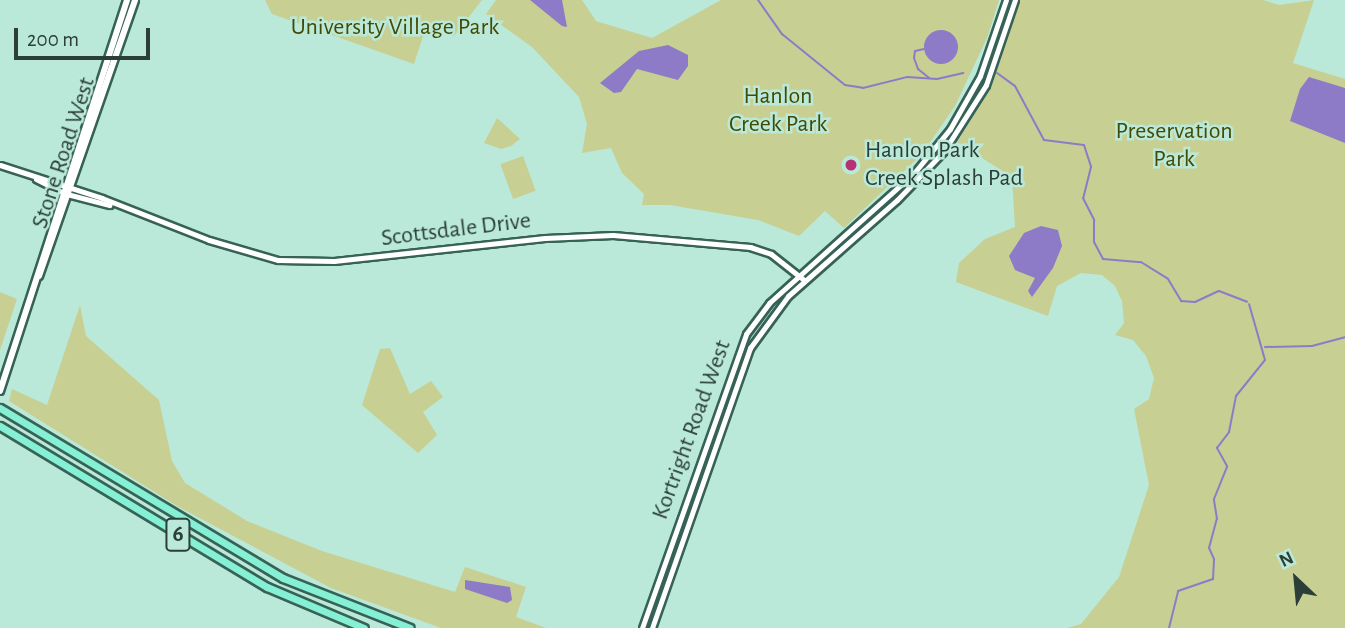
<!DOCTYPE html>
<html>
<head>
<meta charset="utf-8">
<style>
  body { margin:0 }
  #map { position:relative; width:1345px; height:628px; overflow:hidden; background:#bae9da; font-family:"Alegreya Sans",sans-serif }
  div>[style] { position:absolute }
  .green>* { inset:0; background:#c7cf92; transform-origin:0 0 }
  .water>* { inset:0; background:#8d7bc8 }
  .round { border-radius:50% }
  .stream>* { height:2px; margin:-1px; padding:0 1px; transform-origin:1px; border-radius:1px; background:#8d7bc8 }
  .roads { filter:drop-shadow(2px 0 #376256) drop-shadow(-2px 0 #376256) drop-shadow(0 2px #376256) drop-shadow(0 -2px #376256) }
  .tertiary>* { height:5px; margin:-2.5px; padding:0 2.5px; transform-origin:2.5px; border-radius:2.5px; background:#fff }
  .secondary>* { height:6px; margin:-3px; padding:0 3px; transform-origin:3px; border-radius:3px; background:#fff }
  .trunk>* { height:7px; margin:-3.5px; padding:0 3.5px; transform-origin:3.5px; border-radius:3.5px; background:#86f0d4 }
  .dots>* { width:19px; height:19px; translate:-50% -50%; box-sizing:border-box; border:4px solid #bae9da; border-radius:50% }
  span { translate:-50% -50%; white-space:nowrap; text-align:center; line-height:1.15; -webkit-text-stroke:5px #bae9da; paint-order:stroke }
  .shield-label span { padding:2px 5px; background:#bae9da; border:2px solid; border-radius:5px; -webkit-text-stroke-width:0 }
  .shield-label { font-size:23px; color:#2b3e38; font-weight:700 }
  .park-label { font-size:24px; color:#454a02 }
  .poi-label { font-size:24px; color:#2b3e38 }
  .left { translate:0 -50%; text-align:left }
  .street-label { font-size:24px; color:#2b3e38 }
  .north { position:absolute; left:1261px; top:544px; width:70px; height:70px; -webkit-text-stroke:5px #bae9da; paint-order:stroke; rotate:334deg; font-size:19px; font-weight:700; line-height:28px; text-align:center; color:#2b3e38 }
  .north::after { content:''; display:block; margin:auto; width:24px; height:32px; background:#2b3e38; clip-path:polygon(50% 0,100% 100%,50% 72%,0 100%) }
  .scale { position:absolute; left:14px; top:28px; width:136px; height:32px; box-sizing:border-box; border:4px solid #2b3e38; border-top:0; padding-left:9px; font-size:21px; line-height:24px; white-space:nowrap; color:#2b3e38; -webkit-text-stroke:5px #bae9da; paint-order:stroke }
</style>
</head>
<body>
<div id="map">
  <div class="green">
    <i style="clip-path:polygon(265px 0,482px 0,454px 36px,426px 27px,414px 64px,272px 14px)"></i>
    <i style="clip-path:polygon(496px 0,582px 0,596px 21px,652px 38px,721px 0,999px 0,987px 38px,955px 106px,922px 154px,844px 228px,825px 211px,799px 236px,758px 220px,670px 205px,642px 205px,644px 194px,622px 173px,611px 148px,582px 153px,587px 124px,579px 97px,532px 47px,486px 14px)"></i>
    <i style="clip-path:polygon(1020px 0,1263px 0,1279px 5px,1314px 0,1293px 63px,1345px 79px,1345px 628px,1067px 628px,1081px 624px,1119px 577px,1149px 485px,1134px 409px,1149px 399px,1154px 378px,1146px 356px,1133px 340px,1115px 335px,1124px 323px,1122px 301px,1115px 286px,1102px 275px,1081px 273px,1057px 286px,1048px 316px,956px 282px,959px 263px,985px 239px,1015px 227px,1012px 177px,957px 142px,991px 88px)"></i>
    <i style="clip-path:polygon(497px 118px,520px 139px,511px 146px,501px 149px,484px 143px)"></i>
    <i style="left:523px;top:156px;width:37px;height:24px;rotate:70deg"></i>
    <i style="clip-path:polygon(0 292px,17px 299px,0 350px)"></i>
    <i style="clip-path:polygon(80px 305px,86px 336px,159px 400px,172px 461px,185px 483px,247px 521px,322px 551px,455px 592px,465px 567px,526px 587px,516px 617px,546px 628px,441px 628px,331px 588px,177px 506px,9px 401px,12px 389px,47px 405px)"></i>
    <i style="clip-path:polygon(390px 348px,410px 394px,431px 381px,443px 397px,423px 412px,437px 435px,418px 453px,362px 405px,380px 349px)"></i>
  </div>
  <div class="water">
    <i style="clip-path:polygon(530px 0,562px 0,567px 27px,562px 26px)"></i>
    <i class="round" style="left:924px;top:30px;width:34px;height:34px"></i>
    <i style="clip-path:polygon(668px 45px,688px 55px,688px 66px,678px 80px,637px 69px,621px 92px,614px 93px,600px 83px,639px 51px)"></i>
    <i style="clip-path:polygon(1309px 77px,1345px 88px,1345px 143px,1290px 121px,1300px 89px)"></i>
    <i style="clip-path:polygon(1041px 226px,1058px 230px,1062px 246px,1053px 268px,1032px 297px,1028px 291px,1035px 278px,1015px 270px,1009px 256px,1024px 233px)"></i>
    <i style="clip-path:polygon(465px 580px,510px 587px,512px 600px,507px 603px,465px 589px)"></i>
  </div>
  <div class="stream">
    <i style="left:758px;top:0;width:42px;rotate:54.8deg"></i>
    <i style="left:782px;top:34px;width:81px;rotate:39deg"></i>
    <i style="left:845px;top:85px;width:18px;rotate:9deg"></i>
    <i style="left:863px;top:88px;width:45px;rotate:-14deg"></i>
    <i style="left:907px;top:77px;width:30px;rotate:4deg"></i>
    <i style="left:937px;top:79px;width:27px;rotate:-13deg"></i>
    <i style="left:924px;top:49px;width:9px;rotate:167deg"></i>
    <i style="left:915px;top:51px;width:7px;rotate:98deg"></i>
    <i style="left:914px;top:58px;width:12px;rotate:70deg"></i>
    <i style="left:918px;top:69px;width:14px;rotate:39deg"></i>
    <i style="left:997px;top:73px;width:22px;rotate:36deg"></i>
    <i style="left:1015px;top:86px;width:61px;rotate:61.8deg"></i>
    <i style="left:1044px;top:140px;width:40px;rotate:7.1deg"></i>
    <i style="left:1084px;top:145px;width:23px;rotate:72deg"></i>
    <i style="left:1091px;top:167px;width:32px;rotate:104deg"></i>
    <i style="left:1083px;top:198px;width:25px;rotate:63deg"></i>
    <i style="left:1094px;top:220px;width:22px;rotate:90deg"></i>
    <i style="left:1094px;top:242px;width:19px;rotate:62deg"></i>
    <i style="left:1103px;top:259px;width:38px;rotate:5deg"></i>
    <i style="left:1141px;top:262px;width:32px;rotate:32deg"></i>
    <i style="left:1168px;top:279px;width:26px;rotate:59deg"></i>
    <i style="left:1181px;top:301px;width:14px;rotate:4deg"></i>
    <i style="left:1195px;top:302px;width:26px;rotate:-25deg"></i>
    <i style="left:1219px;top:291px;width:30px;rotate:21deg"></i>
    <i style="left:1265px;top:347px;width:47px;rotate:-1.2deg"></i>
    <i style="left:1312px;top:346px;width:34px;rotate:-15deg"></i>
    <i style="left:1169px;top:628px;width:38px;rotate:-76deg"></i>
    <i style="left:1178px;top:591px;width:37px;rotate:-19deg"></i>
    <i style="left:1213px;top:579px;width:20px;rotate:-87deg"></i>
    <i style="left:1214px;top:559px;width:12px;rotate:-114deg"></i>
    <i style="left:1209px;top:548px;width:30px;rotate:-75deg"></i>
    <i style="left:1217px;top:519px;width:20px;rotate:-99deg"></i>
    <i style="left:1214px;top:499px;width:35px;rotate:-68deg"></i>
    <i style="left:1227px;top:466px;width:21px;rotate:-119deg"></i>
    <i style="left:1217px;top:448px;width:20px;rotate:-53deg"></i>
    <i style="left:1229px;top:432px;width:37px;rotate:-79deg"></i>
    <i style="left:1236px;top:396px;width:46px;rotate:-51.1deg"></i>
    <i style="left:1265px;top:360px;width:58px;rotate:-105.9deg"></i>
  </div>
  <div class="roads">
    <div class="tertiary">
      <i style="left:0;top:165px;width:107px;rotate:17.9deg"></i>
      <i style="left:102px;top:198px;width:115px;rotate:21.4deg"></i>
      <i style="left:209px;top:240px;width:72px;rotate:16.2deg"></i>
      <i style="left:278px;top:260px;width:56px;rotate:1deg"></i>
      <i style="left:334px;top:261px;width:212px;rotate:-6.2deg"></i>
      <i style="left:545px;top:238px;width:68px;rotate:-2.5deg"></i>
      <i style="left:613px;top:235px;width:138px;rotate:5deg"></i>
      <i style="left:750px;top:247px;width:22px;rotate:18deg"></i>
      <i style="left:771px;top:254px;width:42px;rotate:38.2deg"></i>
      <i style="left:36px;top:179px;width:30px;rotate:27deg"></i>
      <i style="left:63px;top:193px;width:48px;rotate:14.6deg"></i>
      <i style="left:642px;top:628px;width:312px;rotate:-70.5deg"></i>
      <i style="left:746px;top:334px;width:39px;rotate:-53deg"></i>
      <i style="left:769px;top:303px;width:195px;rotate:-41.9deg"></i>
      <i style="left:914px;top:173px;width:57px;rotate:-50.7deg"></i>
      <i style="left:950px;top:129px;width:61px;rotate:-60.5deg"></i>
      <i style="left:980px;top:76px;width:80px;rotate:-71.1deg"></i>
      <i style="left:652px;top:628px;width:297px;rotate:-70.7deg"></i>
      <i style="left:750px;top:348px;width:64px;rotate:-53.8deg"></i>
      <i style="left:788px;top:296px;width:145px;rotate:-41.4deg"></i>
      <i style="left:897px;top:200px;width:68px;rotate:-46.2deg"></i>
      <i style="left:944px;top:151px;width:78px;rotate:-57.5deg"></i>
      <i style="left:986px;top:85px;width:90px;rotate:-71.2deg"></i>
    </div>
    <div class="secondary">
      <i style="left:39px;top:276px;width:292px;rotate:-70.8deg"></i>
      <i style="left:0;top:391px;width:411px;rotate:-72deg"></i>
    </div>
    <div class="trunk">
      <i style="left:0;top:408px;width:330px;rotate:31deg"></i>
      <i style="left:283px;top:578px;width:136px;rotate:21.5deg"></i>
      <i style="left:0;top:426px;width:312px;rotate:31.1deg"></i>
      <i style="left:267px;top:587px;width:105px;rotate:22.9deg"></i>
    </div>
  </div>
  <div class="dots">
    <i style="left:851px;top:165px;background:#b73175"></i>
  </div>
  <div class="shield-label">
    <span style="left:178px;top:535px">6</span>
  </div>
  <div class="park-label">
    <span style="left:395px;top:28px">University Village Park</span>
    <span style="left:778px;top:111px">Hanlon<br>Creek Park</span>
    <span style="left:1174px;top:146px">Preservation<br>Park</span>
  </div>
  <div class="poi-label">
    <span class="left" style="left:865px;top:165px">Hanlon Park<br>Creek Splash Pad</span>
  </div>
  <div class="street-label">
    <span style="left:64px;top:153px;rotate:-72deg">Stone Road West</span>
    <span style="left:456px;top:230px;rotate:-7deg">Scottsdale Drive</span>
    <span style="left:692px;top:430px;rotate:-70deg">Kortright Road West</span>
  </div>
  <div class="north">N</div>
  <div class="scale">200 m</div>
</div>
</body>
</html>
